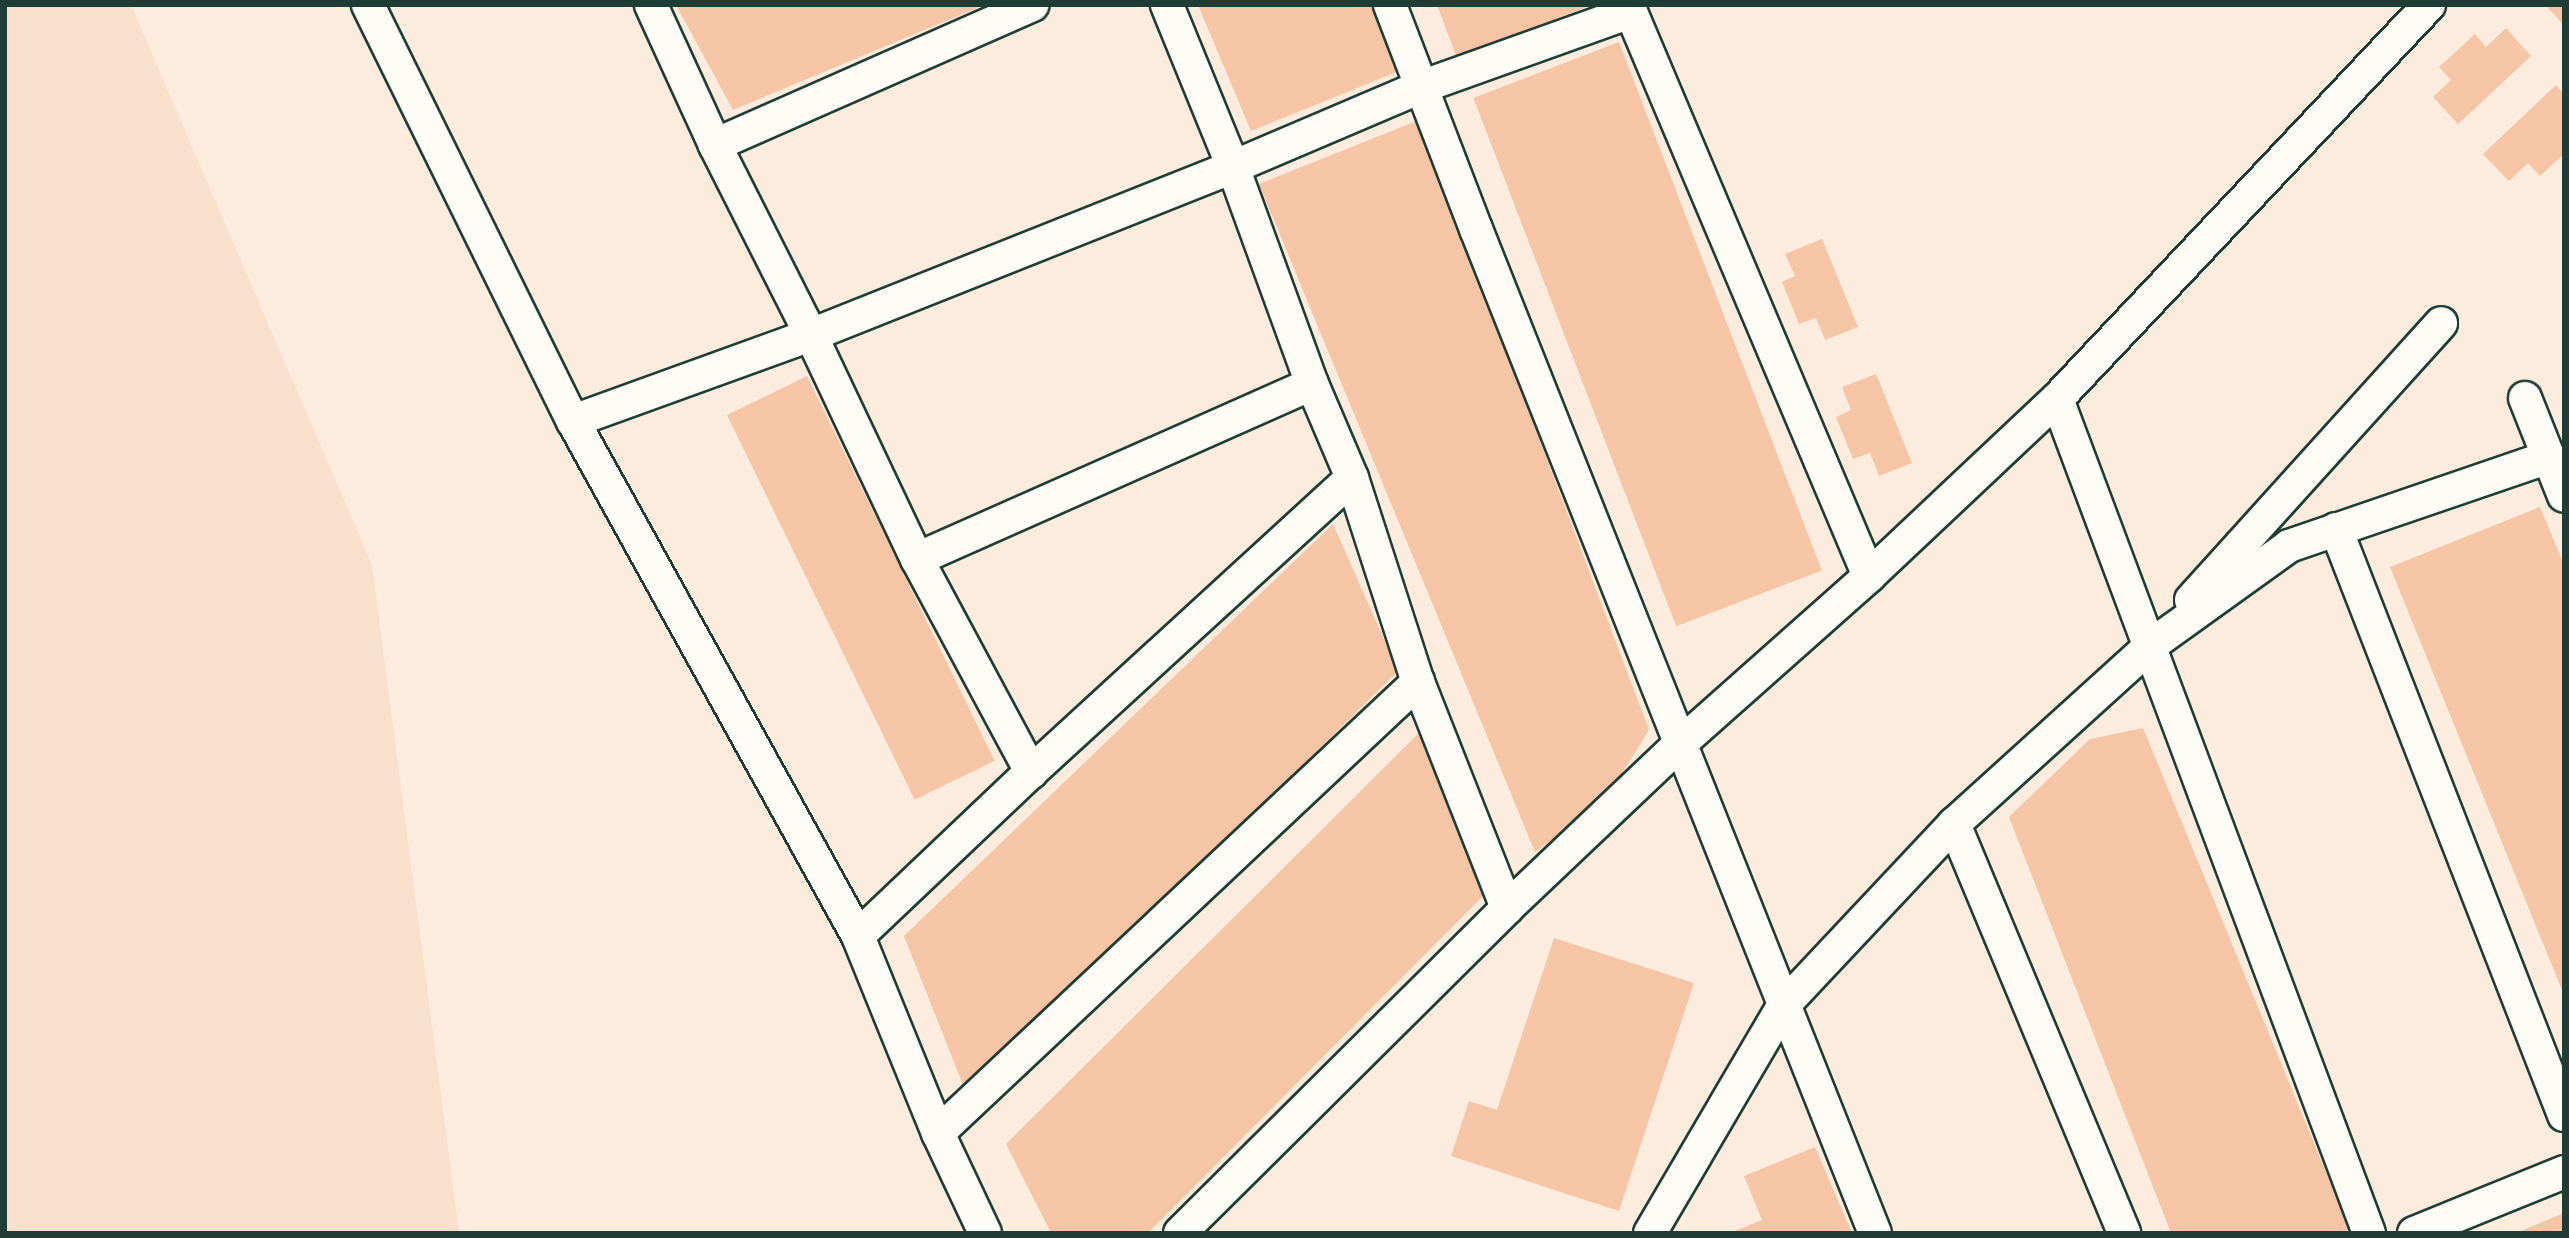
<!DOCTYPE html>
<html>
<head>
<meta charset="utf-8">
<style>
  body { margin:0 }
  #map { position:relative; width:2569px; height:1238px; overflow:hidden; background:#fbecde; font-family:Pangolin,sans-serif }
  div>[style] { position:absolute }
  .built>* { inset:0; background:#f9e0cd }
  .building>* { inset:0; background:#f5c5a5; transform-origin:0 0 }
  .roads { filter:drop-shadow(2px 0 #1f3d34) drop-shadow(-2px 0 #1f3d34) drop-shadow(0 2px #1f3d34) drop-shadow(0 -2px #1f3d34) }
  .street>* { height:32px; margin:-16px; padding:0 16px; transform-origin:16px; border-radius:16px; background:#fdfcf7 }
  span { translate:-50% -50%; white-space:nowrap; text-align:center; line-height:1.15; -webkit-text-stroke:5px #fdfcf7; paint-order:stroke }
  .frame { position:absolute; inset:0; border:7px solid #1f3d34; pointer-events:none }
</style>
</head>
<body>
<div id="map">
  <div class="built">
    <i style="clip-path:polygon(5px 5px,131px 5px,372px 565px,459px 1233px,5px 1233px)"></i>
  </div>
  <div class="building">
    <i style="clip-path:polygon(676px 5px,984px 5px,733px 110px)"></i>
    <i style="clip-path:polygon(1198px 5px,1371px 5px,1399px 71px,1251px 131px)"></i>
    <i style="clip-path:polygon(1437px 5px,1591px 5px,1457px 58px)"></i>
    <i style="clip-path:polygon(2545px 5px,2564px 5px,2564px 25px)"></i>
    <i style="clip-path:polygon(2506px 28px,2531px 56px,2458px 124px,2433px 97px,2451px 80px,2439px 67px,2475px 34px,2486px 47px)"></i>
    <i style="left:1619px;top:42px;width:566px;height:156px;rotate:69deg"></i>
    <i style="clip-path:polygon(2556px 85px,2564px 94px,2564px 154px,2540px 176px,2528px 163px,2509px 181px,2483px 154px)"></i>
    <i style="clip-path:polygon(1419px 120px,1649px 730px,1604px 802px,1535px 852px,1259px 184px)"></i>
    <i style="clip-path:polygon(1822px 239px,1858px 327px,1825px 340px,1816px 318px,1799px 324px,1782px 282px,1795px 276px,1785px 254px)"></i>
    <i style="clip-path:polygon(1876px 374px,1912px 463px,1879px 476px,1870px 453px,1853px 459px,1836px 417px,1851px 410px,1842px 387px)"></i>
    <i style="left:807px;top:376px;width:428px;height:89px;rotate:64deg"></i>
    <i style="clip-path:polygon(2540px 507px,2564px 565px,2564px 995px,2390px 567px)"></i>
    <i style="clip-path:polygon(1333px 524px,1398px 671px,967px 1095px,904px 936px)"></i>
    <i style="clip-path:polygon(2143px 728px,2351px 1233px,2171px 1233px,2009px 817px,2090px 739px)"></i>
    <i style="clip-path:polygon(1422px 730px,1488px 891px,1148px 1233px,1051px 1233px,1006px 1144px)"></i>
    <i style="clip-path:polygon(1554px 938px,1694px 983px,1619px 1211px,1451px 1156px,1469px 1101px,1497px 1110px)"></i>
    <i style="clip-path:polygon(1815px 1147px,1852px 1233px,1730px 1233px,1762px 1220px,1744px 1176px)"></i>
    <i style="clip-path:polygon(2564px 1213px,2564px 1233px,2516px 1233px)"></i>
  </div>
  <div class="roads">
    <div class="street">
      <i style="left:368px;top:5px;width:464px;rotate:63.8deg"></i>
      <i style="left:573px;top:421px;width:589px;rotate:61.04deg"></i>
      <i style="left:858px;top:936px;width:213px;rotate:67.9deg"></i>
      <i style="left:938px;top:1133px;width:110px;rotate:64.8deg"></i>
      <i style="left:651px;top:5px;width:154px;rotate:65.4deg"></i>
      <i style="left:715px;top:145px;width:213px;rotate:63.2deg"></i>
      <i style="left:811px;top:335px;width:248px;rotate:64.7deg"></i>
      <i style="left:917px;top:559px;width:242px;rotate:61.8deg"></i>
      <i style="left:1167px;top:5px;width:175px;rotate:67.8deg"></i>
      <i style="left:1233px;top:167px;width:231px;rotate:70deg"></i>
      <i style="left:1312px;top:384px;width:102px;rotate:66.9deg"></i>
      <i style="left:1352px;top:478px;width:214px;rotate:72.1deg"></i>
      <i style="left:1418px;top:682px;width:243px;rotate:68.5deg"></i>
      <i style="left:1390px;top:5px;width:240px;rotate:69deg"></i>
      <i style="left:1476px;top:229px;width:1080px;rotate:68.33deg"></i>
      <i style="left:1628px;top:5px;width:620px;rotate:67.12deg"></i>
      <i style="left:715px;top:145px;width:347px;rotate:-23.8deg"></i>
      <i style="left:2525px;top:398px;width:105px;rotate:68.3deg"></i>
      <i style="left:2057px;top:399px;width:890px;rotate:69.49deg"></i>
      <i style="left:573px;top:421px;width:253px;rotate:-19.9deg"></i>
      <i style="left:811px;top:335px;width:454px;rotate:-21.7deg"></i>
      <i style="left:1233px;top:167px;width:204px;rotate:-23.1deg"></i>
      <i style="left:1421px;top:87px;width:223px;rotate:-19.7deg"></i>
      <i style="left:2336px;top:529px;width:629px;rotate:68.74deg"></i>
      <i style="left:917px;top:559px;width:432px;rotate:-23.9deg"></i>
      <i style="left:2191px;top:600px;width:373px;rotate:-47.9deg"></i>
      <i style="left:1954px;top:824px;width:443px;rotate:67.4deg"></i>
      <i style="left:858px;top:936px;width:238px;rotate:-43.5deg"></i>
      <i style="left:1031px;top:772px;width:435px;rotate:-42.5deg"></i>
      <i style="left:938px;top:1133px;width:659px;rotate:-43.22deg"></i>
      <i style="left:1180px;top:1233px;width:461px;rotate:-44.8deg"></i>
      <i style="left:1507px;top:908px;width:238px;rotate:-43.5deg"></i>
      <i style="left:1680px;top:744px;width:253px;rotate:-41.6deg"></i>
      <i style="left:1869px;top:576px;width:258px;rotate:-43.3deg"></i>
      <i style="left:2057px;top:399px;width:542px;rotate:-46.65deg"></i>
      <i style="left:1650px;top:1233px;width:263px;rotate:-59.6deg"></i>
      <i style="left:1783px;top:1006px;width:250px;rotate:-46.8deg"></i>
      <i style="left:1954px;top:824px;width:265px;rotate:-42.2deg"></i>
      <i style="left:2150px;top:646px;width:171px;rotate:-35.7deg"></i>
      <i style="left:2289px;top:546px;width:275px;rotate:-18.9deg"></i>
      <i style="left:2414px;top:1233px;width:162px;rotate:-22.1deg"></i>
    </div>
  </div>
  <div class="frame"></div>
</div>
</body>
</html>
